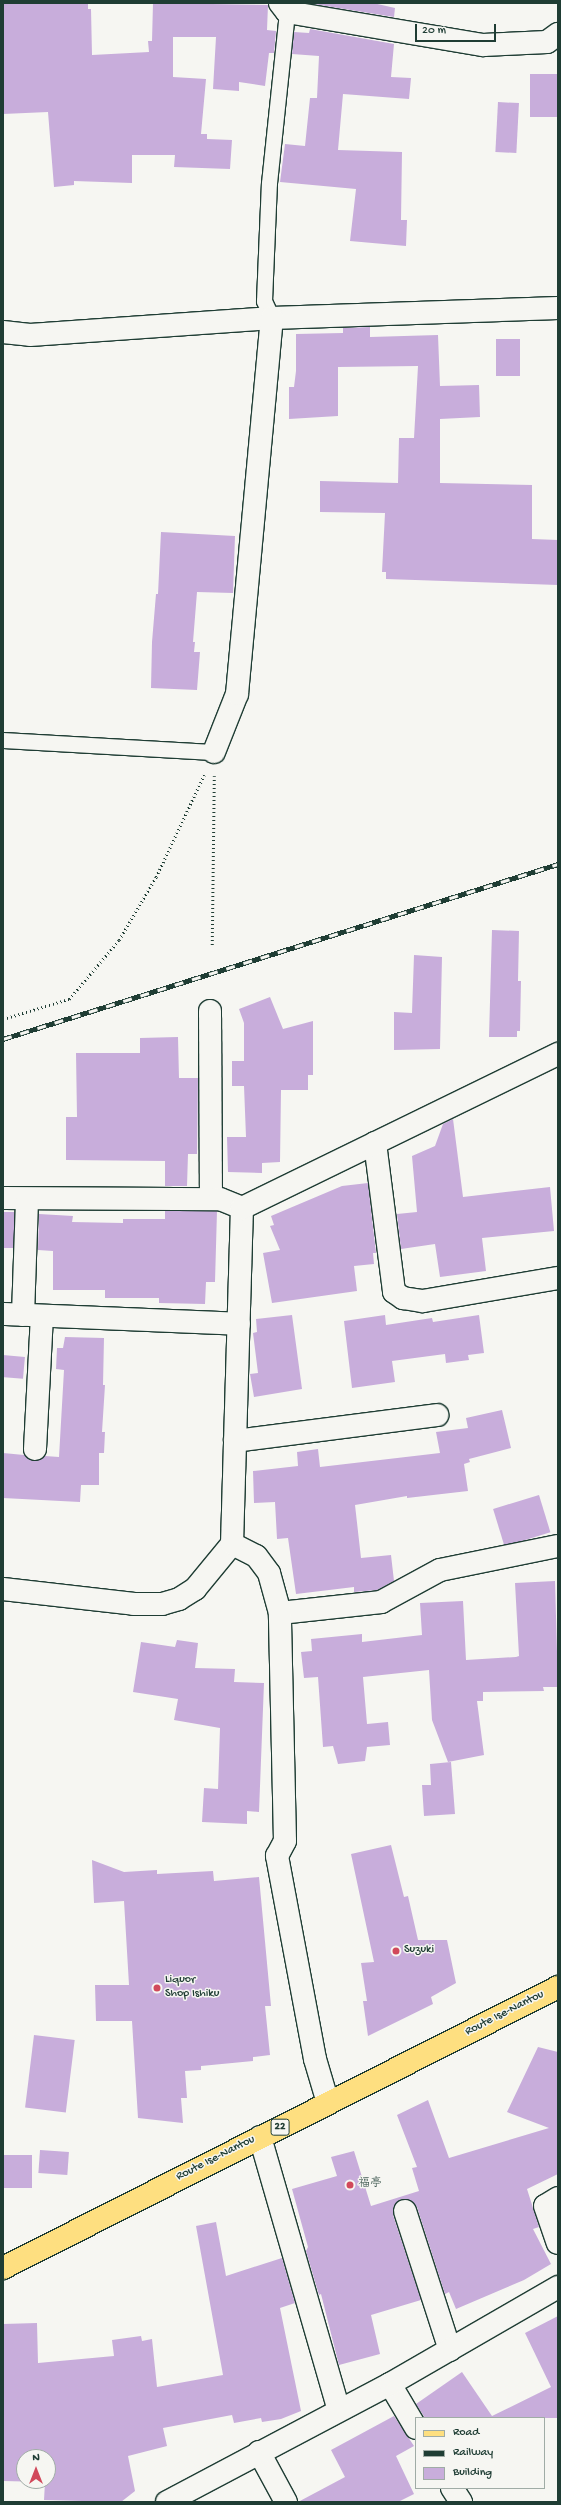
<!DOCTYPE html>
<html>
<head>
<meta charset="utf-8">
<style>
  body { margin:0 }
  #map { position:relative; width:561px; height:2505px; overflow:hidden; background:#f6f6f2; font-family:"Gochi Hand","Klee One",sans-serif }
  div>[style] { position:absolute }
  .building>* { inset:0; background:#c8addb; transform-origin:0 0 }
  .path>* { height:2.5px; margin-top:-1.25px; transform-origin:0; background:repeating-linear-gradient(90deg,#1f3d34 0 1px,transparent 0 4px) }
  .roads { filter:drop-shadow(1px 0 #1f3d34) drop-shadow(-1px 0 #1f3d34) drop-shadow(0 1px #1f3d34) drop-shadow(0 -1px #1f3d34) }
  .service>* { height:15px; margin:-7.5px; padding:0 7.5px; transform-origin:7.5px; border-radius:7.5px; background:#f6f6f2 }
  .minor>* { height:22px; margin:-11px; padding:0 11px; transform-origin:11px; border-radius:11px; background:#f6f6f2 }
  .primary>* { height:22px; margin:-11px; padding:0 11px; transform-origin:11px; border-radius:11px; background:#fedf80 }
  .rail>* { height:4.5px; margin-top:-2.25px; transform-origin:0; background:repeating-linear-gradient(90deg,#f6f6f2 0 9px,#1f3d34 0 18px); box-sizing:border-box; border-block:1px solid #1f3d34 }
  .dots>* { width:11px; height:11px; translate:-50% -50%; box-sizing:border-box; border:2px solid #f6f6f2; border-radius:50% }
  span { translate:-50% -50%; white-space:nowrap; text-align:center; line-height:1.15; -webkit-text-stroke:3px #f6f6f2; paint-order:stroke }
  .shield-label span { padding:1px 3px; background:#f6f6f2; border:1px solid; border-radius:3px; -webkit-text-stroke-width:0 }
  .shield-label { font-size:11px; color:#1f3d34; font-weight:700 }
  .poi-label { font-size:12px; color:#1f3d34 }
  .left { translate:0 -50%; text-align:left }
  .street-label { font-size:12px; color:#1f3d34 }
  .frame { position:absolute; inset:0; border:4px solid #1f3d34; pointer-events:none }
  .legend { position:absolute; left:415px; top:2417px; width:130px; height:72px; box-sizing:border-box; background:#f6f6f2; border:1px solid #a0aca6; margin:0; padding:5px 7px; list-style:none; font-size:12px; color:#1f3d34 }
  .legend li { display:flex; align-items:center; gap:8px; height:20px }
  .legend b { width:20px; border:1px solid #a0aca6 }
  .north { position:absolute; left:16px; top:2449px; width:40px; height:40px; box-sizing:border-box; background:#f6f6f2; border:1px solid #a0aca6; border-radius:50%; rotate:0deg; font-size:11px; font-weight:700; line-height:16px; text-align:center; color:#1f3d34 }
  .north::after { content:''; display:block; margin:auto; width:14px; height:18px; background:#d1495b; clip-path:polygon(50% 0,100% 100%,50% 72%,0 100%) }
  .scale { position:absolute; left:415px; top:24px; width:81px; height:18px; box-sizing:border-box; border:2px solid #1f3d34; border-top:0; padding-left:5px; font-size:12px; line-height:14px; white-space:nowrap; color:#1f3d34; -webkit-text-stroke:3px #f6f6f2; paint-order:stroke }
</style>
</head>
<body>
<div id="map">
  <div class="building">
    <i style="clip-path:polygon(3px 3px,88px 3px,88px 9px,91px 9px,92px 55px,149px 52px,148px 41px,152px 41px,153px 3px,268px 5px,267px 30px,276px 31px,274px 53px,269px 53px,265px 86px,239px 82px,239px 91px,213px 89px,216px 37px,173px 37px,173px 77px,206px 79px,201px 134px,207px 134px,207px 139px,232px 140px,230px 169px,174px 167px,175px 155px,132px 155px,132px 183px,74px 181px,74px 185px,54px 187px,48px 112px,3px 114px)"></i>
    <i style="clip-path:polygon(373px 3px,395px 8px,394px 17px,313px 4px)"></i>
    <i style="clip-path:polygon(310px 29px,394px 44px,391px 77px,411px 78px,409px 99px,343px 94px,338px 150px,402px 152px,401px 220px,407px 220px,406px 246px,350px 241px,356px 189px,280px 182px,285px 144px,305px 146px,310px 98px,317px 98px,319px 56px,292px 54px,294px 32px,309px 33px)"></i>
    <i style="left:530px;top:74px;width:28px;height:43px"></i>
    <i style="left:498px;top:102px;width:21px;height:50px;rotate:3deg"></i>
    <i style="clip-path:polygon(370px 327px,370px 337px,438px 335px,440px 386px,479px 385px,480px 417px,440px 419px,440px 483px,532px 485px,532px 539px,558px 540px,558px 585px,386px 579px,386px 572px,382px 572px,385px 513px,320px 512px,320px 481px,398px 483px,399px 438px,414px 438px,418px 366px,338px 367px,338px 416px,289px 419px,289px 387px,294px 387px,296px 371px,296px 334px,343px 333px,343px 328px)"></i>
    <i style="left:496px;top:339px;width:24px;height:37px"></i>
    <i style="clip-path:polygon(161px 532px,235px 536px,233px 593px,197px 592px,193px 642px,195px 642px,194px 652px,200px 652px,197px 690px,151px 688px,152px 642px,156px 594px,158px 594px)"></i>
    <i style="clip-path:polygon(492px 930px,519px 931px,518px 981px,521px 981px,520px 1031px,517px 1031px,517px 1037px,489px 1037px)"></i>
    <i style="clip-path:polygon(414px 955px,442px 957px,440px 1049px,394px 1050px,394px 1012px,412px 1013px)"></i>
    <i style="clip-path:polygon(270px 997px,283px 1029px,313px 1021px,313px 1075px,308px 1075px,308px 1090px,281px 1090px,280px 1162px,262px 1163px,262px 1173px,228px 1172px,227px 1137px,246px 1137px,244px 1086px,232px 1086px,232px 1061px,244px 1061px,244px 1023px,239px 1009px)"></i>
    <i style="clip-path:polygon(178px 1037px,179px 1078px,198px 1078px,197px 1154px,188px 1154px,187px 1186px,165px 1186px,165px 1161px,66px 1160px,66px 1117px,77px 1117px,76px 1053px,140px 1053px,140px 1038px)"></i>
    <i style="clip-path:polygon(453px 1119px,463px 1197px,550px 1187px,554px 1231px,482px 1238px,486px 1271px,440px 1277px,435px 1244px,401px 1249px,397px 1214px,417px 1212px,412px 1156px,435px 1146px,443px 1124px)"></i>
    <i style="clip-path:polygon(368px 1183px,376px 1253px,373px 1253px,374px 1264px,354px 1266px,357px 1291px,272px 1303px,263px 1253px,280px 1250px,270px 1226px,274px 1225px,271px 1216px,342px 1186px)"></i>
    <i style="clip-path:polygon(165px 1211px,217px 1211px,215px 1282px,206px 1282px,205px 1304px,159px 1303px,159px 1298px,105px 1298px,105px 1290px,53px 1290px,53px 1251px,38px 1250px,39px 1214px,73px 1216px,72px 1222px,123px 1223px,123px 1219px,165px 1219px)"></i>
    <i style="left:3px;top:1212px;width:11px;height:36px"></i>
    <i style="clip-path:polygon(292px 1315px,302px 1389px,254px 1397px,250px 1374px,258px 1373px,253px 1333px,257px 1332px,256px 1319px)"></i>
    <i style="clip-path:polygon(385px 1315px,386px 1325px,432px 1318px,433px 1322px,479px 1315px,484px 1353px,468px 1355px,469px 1360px,446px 1363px,445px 1354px,392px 1361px,395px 1382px,352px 1388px,344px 1321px)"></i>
    <i style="clip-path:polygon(65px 1337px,104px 1338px,103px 1385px,105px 1385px,102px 1432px,105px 1432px,104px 1453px,99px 1453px,99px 1485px,81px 1485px,80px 1502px,3px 1498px,3px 1453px,24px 1455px,34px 1461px,45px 1456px,59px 1457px,64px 1370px,56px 1369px,57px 1348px,63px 1348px)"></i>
    <i style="left:3px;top:1355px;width:22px;height:22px;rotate:5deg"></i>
    <i style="clip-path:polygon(502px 1410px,511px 1448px,469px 1459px,470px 1462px,464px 1464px,468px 1491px,407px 1498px,407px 1496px,355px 1505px,361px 1558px,391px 1555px,394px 1581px,377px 1590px,354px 1592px,354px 1587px,296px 1594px,288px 1538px,277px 1539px,275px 1502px,254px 1503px,253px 1471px,298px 1466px,297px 1452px,318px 1449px,320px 1467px,440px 1453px,436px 1432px,468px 1428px,466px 1418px)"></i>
    <i style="left:539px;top:1495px;width:39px;height:48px;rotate:73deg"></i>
    <i style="clip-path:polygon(555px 1581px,558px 1687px,543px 1687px,544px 1691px,483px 1692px,483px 1701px,477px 1701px,484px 1755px,448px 1762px,432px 1720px,429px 1670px,363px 1677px,367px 1724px,388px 1722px,390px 1745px,367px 1747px,365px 1761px,338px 1764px,333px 1746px,323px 1747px,318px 1677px,304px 1678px,301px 1652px,312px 1651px,311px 1639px,362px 1634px,362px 1642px,422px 1635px,420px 1603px,463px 1601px,466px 1660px,516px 1657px,519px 1656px,515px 1583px)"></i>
    <i style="clip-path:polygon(177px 1640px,198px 1643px,195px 1668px,235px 1669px,234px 1682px,264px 1683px,259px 1812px,247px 1811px,247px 1824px,202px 1822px,204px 1788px,218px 1789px,220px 1728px,174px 1720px,178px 1699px,133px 1692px,141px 1642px,175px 1647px)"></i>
    <i style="clip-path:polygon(451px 1762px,455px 1814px,424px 1816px,422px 1785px,431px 1785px,430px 1764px)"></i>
    <i style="clip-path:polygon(391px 1845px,404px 1897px,408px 1896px,418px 1940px,447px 1940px,456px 1983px,431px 1997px,433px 2004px,368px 2036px,363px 2001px,367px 2001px,361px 1963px,374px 1962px,351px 1854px)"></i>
    <i style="clip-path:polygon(92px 1860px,124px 1872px,157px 1870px,157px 1874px,213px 1871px,214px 1881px,259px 1877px,271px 2006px,265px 2006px,270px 2055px,253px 2057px,253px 2061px,201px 2066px,201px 2070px,185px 2071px,187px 2098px,181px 2098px,183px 2123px,138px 2118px,132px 2021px,96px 2021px,95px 1985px,129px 1985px,124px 1901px,94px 1903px)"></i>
    <i style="left:34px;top:2035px;width:41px;height:73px;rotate:7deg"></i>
    <i style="clip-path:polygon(538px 2047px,558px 2052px,558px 2174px,527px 2189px,539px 2227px,533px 2229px,551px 2264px,524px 2280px,456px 2309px,449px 2292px,445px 2294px,417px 2207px,408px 2199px,401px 2199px,393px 2208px,393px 2215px,421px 2300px,371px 2315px,380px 2354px,339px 2365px,321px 2294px,319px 2295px,306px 2251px,308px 2247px,292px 2189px,337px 2176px,331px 2157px,354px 2151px,371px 2206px,419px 2191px,412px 2168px,417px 2167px,397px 2115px,428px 2100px,449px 2158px,549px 2128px,507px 2112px)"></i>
    <i style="left:40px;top:2150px;width:29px;height:23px;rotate:4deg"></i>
    <i style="left:3px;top:2155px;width:29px;height:33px"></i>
    <i style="clip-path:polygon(evenodd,216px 2222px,226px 2276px,282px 2258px,295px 2303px,280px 2308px,301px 2411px,281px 2419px,262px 2422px,261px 2418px,234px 2423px,232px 2415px,163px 2428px,167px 2446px,128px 2456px,135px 2491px,121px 2502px,44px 2500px,45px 2482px,3px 2481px,3px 2324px,37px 2323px,38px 2363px,114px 2356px,112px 2340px,141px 2336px,142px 2341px,152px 2339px,157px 2387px,223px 2375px,196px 2226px,216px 2222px,24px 2457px,48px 2457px,48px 2481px,24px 2481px,24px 2457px)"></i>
    <i style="clip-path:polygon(558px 2316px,558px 2418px,425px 2418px,416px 2404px,462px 2372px,492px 2416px,551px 2387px,525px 2333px)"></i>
    <i style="clip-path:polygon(394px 2416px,414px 2446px,396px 2456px,414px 2494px,398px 2502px,298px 2502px,345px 2477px,331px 2450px)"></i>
  </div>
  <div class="path">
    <i style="left:212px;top:945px;width:169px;rotate:-89.3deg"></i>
    <i style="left:3px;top:1019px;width:69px;rotate:-16.9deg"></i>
    <i style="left:69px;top:999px;width:77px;rotate:-49.7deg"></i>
    <i style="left:119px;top:940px;width:73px;rotate:-59.6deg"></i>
    <i style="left:156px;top:877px;width:113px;rotate:-64.8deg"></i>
  </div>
  <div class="roads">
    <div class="service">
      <i style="left:272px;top:318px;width:19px;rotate:-115deg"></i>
      <i style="left:264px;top:301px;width:118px;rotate:-87.6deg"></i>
      <i style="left:269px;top:183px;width:172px;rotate:-84deg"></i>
      <i style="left:3px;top:740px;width:211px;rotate:3.3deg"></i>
    </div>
    <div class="minor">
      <i style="left:280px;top:3px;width:11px;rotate:52deg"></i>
      <i style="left:287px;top:12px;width:199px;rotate:9.6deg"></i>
      <i style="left:483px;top:45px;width:64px;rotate:-2.7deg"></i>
      <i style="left:547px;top:42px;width:14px;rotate:-36deg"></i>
      <i style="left:3px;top:332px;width:27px;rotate:6deg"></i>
      <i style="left:30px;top:335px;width:243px;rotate:-4deg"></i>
      <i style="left:272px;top:318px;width:286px;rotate:-2deg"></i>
      <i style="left:214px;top:752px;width:62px;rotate:-68.4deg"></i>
      <i style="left:237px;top:694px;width:378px;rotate:-84.7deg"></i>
      <i style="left:210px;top:1011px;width:188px;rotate:89.7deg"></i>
      <i style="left:375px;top:1143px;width:150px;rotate:82.7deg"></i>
      <i style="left:394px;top:1292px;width:11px;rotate:34deg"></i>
      <i style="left:403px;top:1298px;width:20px;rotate:9deg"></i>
      <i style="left:423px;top:1301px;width:137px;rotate:-9.7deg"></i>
      <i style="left:3px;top:1198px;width:217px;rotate:0.3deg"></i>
      <i style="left:220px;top:1199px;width:24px;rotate:22deg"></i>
      <i style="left:3px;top:1314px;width:236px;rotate:2.4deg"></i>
      <i style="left:23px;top:1315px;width:116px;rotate:-88deg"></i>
      <i style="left:235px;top:1441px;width:204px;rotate:-7.3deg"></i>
      <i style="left:35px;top:1449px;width:133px;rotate:-87deg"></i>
      <i style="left:3px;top:1589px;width:132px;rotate:6.5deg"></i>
      <i style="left:134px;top:1604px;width:28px"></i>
      <i style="left:162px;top:1604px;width:18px;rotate:-16deg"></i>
      <i style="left:179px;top:1599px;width:19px;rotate:-32deg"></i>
      <i style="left:195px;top:1589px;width:58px;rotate:-50.6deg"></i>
      <i style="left:280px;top:1613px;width:102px;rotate:-6.2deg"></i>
      <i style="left:381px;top:1602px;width:67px;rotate:-28.5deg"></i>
      <i style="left:440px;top:1570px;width:120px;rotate:-11.5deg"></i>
      <i style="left:328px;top:2103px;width:46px;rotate:-106.5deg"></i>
      <i style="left:315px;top:2059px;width:207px;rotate:-100.6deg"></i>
      <i style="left:277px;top:1856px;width:17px;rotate:-62deg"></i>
      <i style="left:285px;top:1841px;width:228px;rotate:-91.3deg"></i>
      <i style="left:280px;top:1613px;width:41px;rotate:-105.4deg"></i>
      <i style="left:269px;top:1573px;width:21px;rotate:-127deg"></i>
      <i style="left:256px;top:1556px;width:27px;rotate:-153deg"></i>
      <i style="left:232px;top:1544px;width:336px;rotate:-88.3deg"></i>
      <i style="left:242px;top:1208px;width:352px;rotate:-26deg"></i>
      <i style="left:260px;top:2137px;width:284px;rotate:73.9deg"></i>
      <i style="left:558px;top:2198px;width:15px;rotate:148deg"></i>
      <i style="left:545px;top:2206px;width:39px;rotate:71deg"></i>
      <i style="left:405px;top:2211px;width:146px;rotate:72.1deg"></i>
      <i style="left:390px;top:2384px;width:51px;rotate:59.4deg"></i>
      <i style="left:259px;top:2452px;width:57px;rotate:61.6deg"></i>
      <i style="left:452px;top:2488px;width:17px;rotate:57deg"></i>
      <i style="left:167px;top:2502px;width:252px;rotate:-27.9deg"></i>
      <i style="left:390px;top:2384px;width:194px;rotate:-30deg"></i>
    </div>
    <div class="primary">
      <i style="left:3px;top:2268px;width:622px;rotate:-26.85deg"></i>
    </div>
  </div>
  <div class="rail">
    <i style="left:3px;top:1039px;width:582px;rotate:-17.5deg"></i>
  </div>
  <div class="dots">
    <i style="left:396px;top:1951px;background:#d1495b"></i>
    <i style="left:157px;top:1988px;background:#d1495b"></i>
    <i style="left:350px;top:2185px;background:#d1495b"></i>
  </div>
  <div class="shield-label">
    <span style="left:280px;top:2127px">22</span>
  </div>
  <div class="poi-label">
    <span class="left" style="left:404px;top:1951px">Suzuki</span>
    <span class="left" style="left:165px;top:1988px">Liquor<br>Shop Ishiku</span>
    <span class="left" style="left:358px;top:2185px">福亭</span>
  </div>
  <div class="street-label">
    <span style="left:505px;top:2014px;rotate:-27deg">Route Ise-Nantou</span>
    <span style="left:216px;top:2159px;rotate:-27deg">Route Ise-Nantou</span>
  </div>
  <div class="frame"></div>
  <ul class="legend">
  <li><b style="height:5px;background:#fedf80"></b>Road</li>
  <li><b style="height:5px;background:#1f3d34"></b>Railway</li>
  <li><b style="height:11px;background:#c8addb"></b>Building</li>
  </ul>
  <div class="north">N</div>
  <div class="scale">20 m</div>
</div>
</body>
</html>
